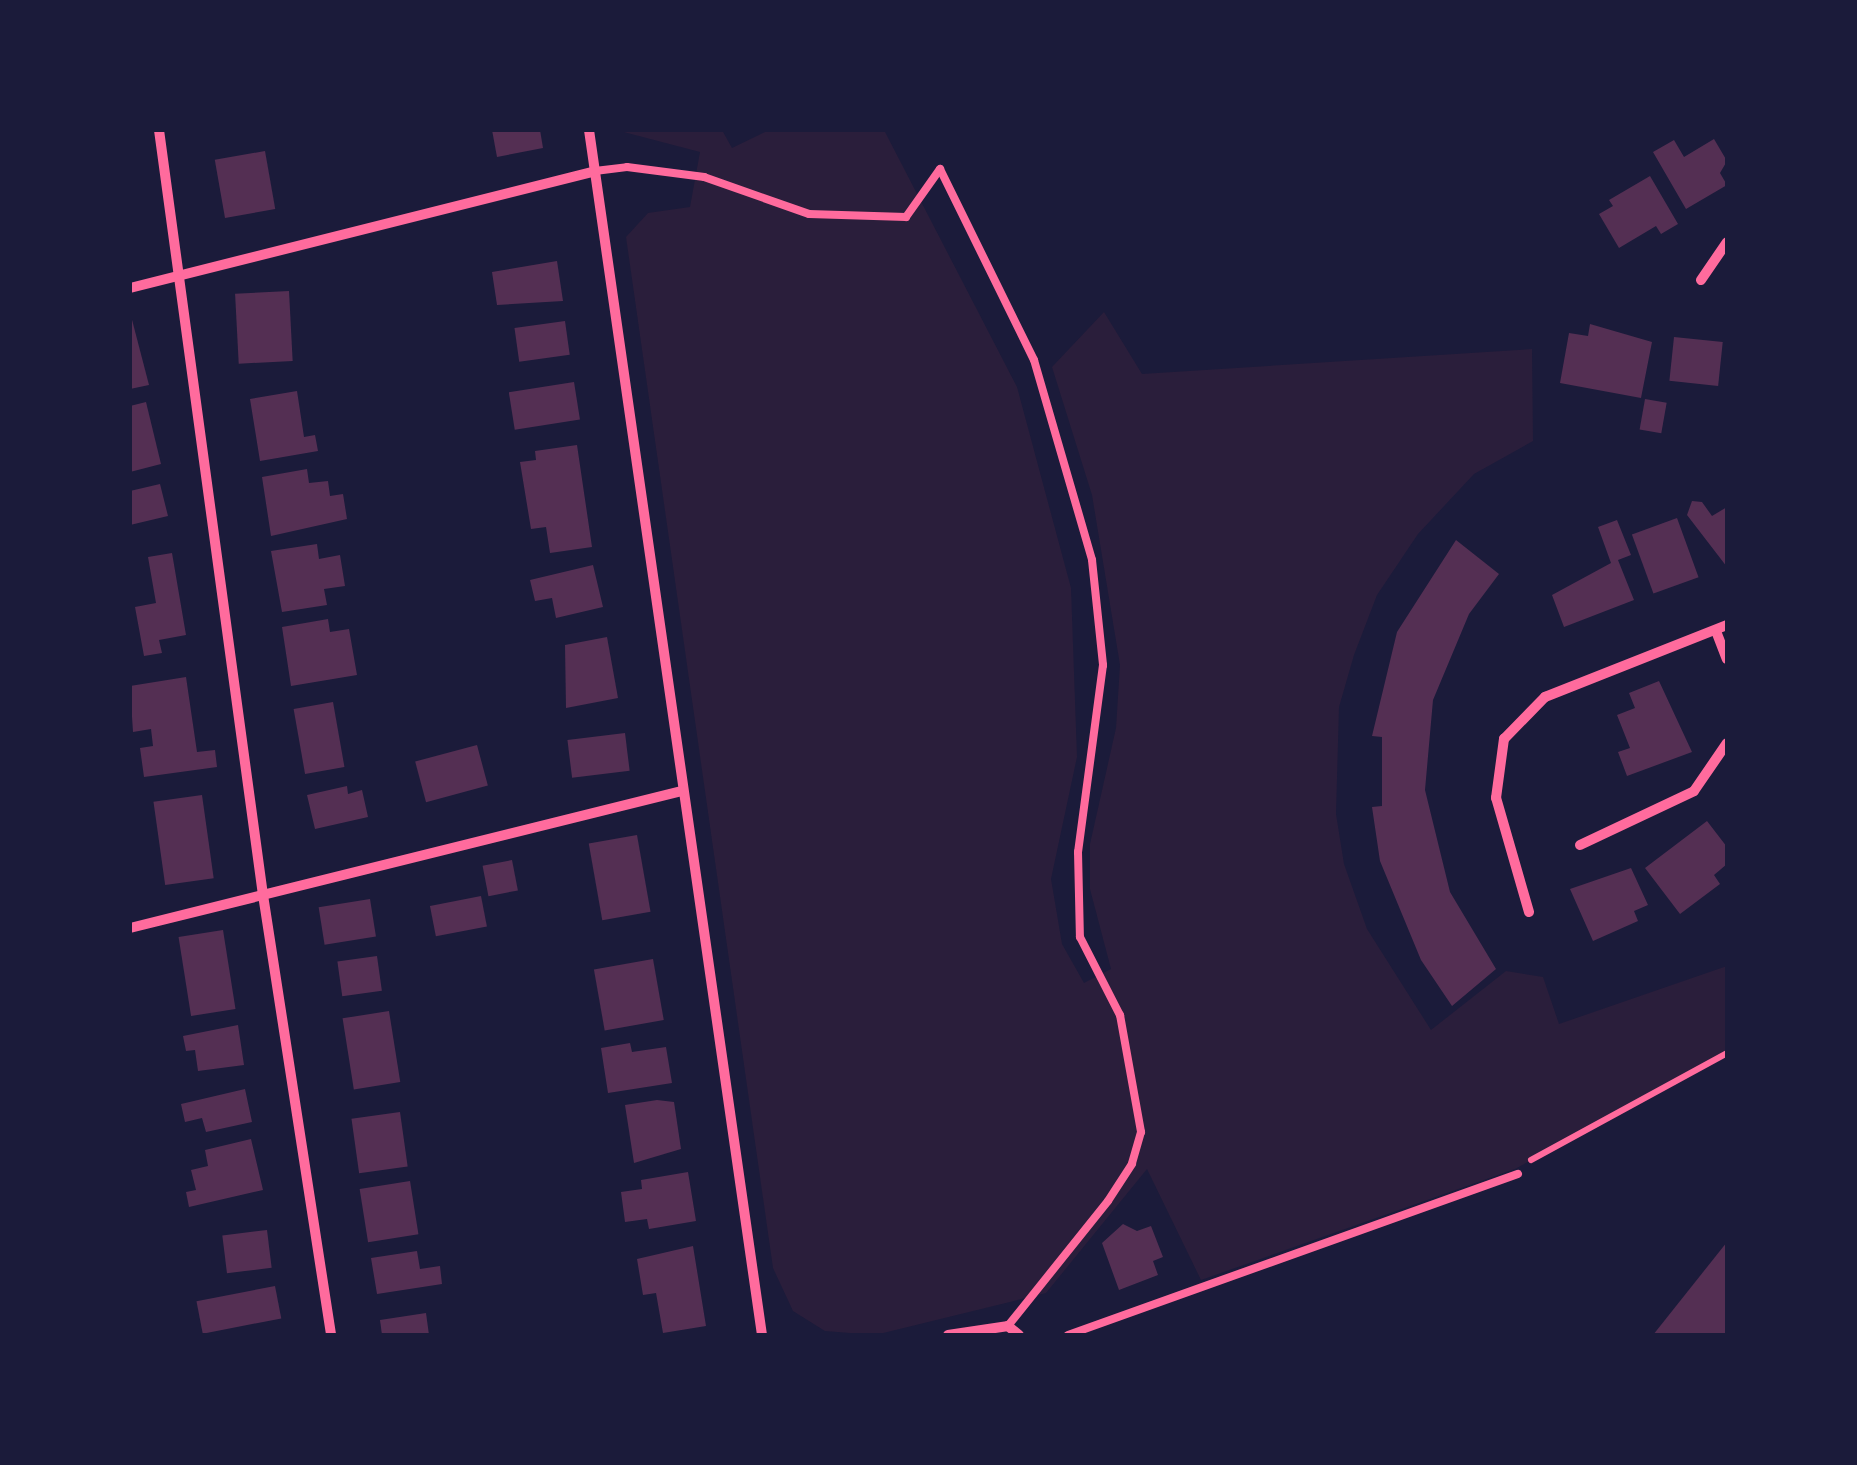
<!DOCTYPE html>
<html>
<head>
<meta charset="utf-8">
<style>
  body { margin:0 }
  #map { position:relative; width:1857px; height:1465px; overflow:hidden; background:#1b1b3a; font-family:"Alegreya Sans",sans-serif }
  div>[style] { position:absolute }
  .green>* { inset:0; background:#2a1e3b }
  .building>* { inset:0; background:#542f53; transform-origin:0 0 }
  .path>* { height:6px; margin:-3px; padding:0 3px; transform-origin:3px; border-radius:3px; background:#ff6b9d }
  .service>* { height:8px; margin:-4px; padding:0 4px; transform-origin:4px; border-radius:4px; background:#ff6b9d }
  .minor>* { height:10px; margin:-5px; padding:0 5px; transform-origin:5px; border-radius:5px; background:#ff6b9d }
  span { translate:-50% -50%; white-space:nowrap; text-align:center; line-height:1.15; -webkit-text-stroke:10px #1b1b3a; paint-order:stroke }
  .frame { position:absolute; inset:0; border:132px solid #1b1b3a; pointer-events:none }
</style>
</head>
<body>
<div id="map">
  <div class="green">
    <i style="clip-path:polygon(616px 130px,722px 130px,732px 148px,769px 130px,884px 130px,1017px 387px,1071px 588px,1077px 757px,1051px 879px,1062px 944px,1084px 983px,1111px 969px,1090px 889px,1090px 844px,1116px 728px,1120px 665px,1092px 495px,1052px 367px,1104px 312px,1142px 374px,1532px 349px,1533px 441px,1474px 474px,1418px 534px,1377px 595px,1354px 655px,1339px 707px,1336px 814px,1344px 864px,1367px 929px,1431px 1030px,1506px 971px,1543px 977px,1559px 1024px,1727px 966px,1727px 1053px,1515px 1169px,1201px 1280px,1147px 1169px,1046px 1293px,875px 1335px,825px 1331px,793px 1311px,773px 1268px,626px 237px,648px 213px,690px 207px,700px 152px)"></i>
  </div>
  <div class="building">
    <i style="clip-path:polygon(492px 130px,540px 130px,543px 148px,497px 157px)"></i>
    <i style="clip-path:polygon(1714px 139px,1727px 161px,1720px 173px,1727px 185px,1686px 209px,1653px 152px,1674px 140px,1684px 157px)"></i>
    <i style="left:265px;top:151px;width:59px;height:51px;rotate:80deg"></i>
    <i style="clip-path:polygon(1650px 176px,1678px 224px,1661px 234px,1656px 226px,1619px 248px,1599px 214px,1613px 206px,1609px 200px)"></i>
    <i style="clip-path:polygon(557px 261px,563px 301px,497px 305px,492px 272px)"></i>
    <i style="left:289px;top:291px;width:70px;height:54px;rotate:87deg"></i>
    <i style="clip-path:polygon(130px 312px,149px 385px,130px 389px)"></i>
    <i style="left:565px;top:321px;width:34px;height:51px;rotate:82deg"></i>
    <i style="clip-path:polygon(1590px 324px,1652px 342px,1641px 398px,1560px 383px,1569px 333px,1588px 336px)"></i>
    <i style="left:1674px;top:337px;width:49px;height:44px;rotate:6deg"></i>
    <i style="left:574px;top:382px;width:38px;height:66px;rotate:81deg"></i>
    <i style="clip-path:polygon(297px 391px,304px 437px,315px 435px,318px 451px,260px 461px,250px 399px)"></i>
    <i style="left:1645px;top:399px;width:22px;height:31px;rotate:10deg"></i>
    <i style="clip-path:polygon(146px 402px,161px 464px,130px 472px,130px 406px)"></i>
    <i style="clip-path:polygon(577px 445px,592px 547px,550px 553px,546px 527px,531px 529px,520px 462px,536px 460px,535px 451px)"></i>
    <i style="clip-path:polygon(307px 469px,309px 483px,328px 481px,330px 496px,343px 494px,347px 519px,271px 536px,262px 477px)"></i>
    <i style="clip-path:polygon(160px 484px,168px 516px,130px 525px,130px 491px)"></i>
    <i style="clip-path:polygon(1692px 501px,1702px 502px,1712px 516px,1727px 507px,1727px 567px,1687px 515px)"></i>
    <i style="left:1677px;top:518px;width:63px;height:48px;rotate:70deg"></i>
    <i style="clip-path:polygon(1617px 520px,1631px 555px,1618px 560px,1634px 600px,1564px 627px,1552px 595px,1611px 563px,1598px 527px)"></i>
    <i style="clip-path:polygon(1456px 540px,1499px 574px,1469px 614px,1433px 700px,1425px 790px,1450px 892px,1496px 969px,1452px 1006px,1421px 960px,1380px 861px,1372px 807px,1382px 806px,1382px 737px,1372px 736px,1397px 632px)"></i>
    <i style="clip-path:polygon(317px 544px,319px 559px,340px 555px,345px 586px,324px 589px,327px 605px,282px 612px,271px 551px)"></i>
    <i style="clip-path:polygon(172px 553px,186px 635px,159px 640px,162px 653px,144px 656px,135px 607px,156px 603px,148px 557px)"></i>
    <i style="clip-path:polygon(593px 565px,603px 607px,556px 618px,552px 598px,535px 601px,530px 580px)"></i>
    <i style="clip-path:polygon(328px 619px,330px 632px,349px 629px,357px 675px,291px 686px,282px 627px)"></i>
    <i style="clip-path:polygon(607px 637px,618px 698px,566px 708px,565px 645px)"></i>
    <i style="clip-path:polygon(186px 677px,197px 752px,215px 750px,217px 767px,144px 777px,140px 748px,153px 746px,151px 729px,133px 732px,130px 686px)"></i>
    <i style="clip-path:polygon(1659px 681px,1692px 752px,1627px 776px,1618px 752px,1630px 748px,1617px 715px,1635px 708px,1629px 693px)"></i>
    <i style="left:333px;top:702px;width:66px;height:40px;rotate:80deg"></i>
    <i style="left:625px;top:733px;width:38px;height:58px;rotate:83deg"></i>
    <i style="left:477px;top:745px;width:42px;height:64px;rotate:75deg"></i>
    <i style="clip-path:polygon(347px 786px,348px 794px,362px 790px,368px 817px,315px 829px,307px 795px)"></i>
    <i style="left:202px;top:795px;width:84px;height:49px;rotate:82deg"></i>
    <i style="clip-path:polygon(1707px 821px,1727px 847px,1727px 864px,1714px 875px,1720px 884px,1680px 914px,1645px 868px)"></i>
    <i style="left:637px;top:835px;width:78px;height:49px;rotate:80deg"></i>
    <i style="left:512px;top:860px;width:31px;height:30px;rotate:79deg"></i>
    <i style="clip-path:polygon(1631px 868px,1648px 905px,1634px 911px,1638px 921px,1593px 941px,1570px 889px)"></i>
    <i style="left:481px;top:896px;width:31px;height:52px;rotate:79deg"></i>
    <i style="left:370px;top:899px;width:38px;height:52px;rotate:81deg"></i>
    <i style="left:223px;top:930px;width:80px;height:45px;rotate:81deg"></i>
    <i style="left:377px;top:956px;width:35px;height:40px;rotate:82deg"></i>
    <i style="left:653px;top:959px;width:62px;height:60px;rotate:80deg"></i>
    <i style="left:389px;top:1011px;width:72px;height:47px;rotate:81deg"></i>
    <i style="clip-path:polygon(238px 1025px,244px 1065px,198px 1071px,195px 1050px,186px 1051px,183px 1036px)"></i>
    <i style="clip-path:polygon(630px 1043px,632px 1052px,666px 1047px,672px 1083px,608px 1093px,601px 1048px)"></i>
    <i style="clip-path:polygon(245px 1089px,252px 1122px,206px 1132px,202px 1118px,185px 1122px,181px 1104px)"></i>
    <i style="clip-path:polygon(657px 1100px,674px 1102px,681px 1149px,634px 1163px,625px 1105px)"></i>
    <i style="left:400px;top:1112px;width:55px;height:49px;rotate:82deg"></i>
    <i style="clip-path:polygon(251px 1139px,263px 1190px,189px 1207px,186px 1192px,196px 1190px,191px 1170px,208px 1166px,205px 1150px)"></i>
    <i style="clip-path:polygon(688px 1172px,696px 1221px,649px 1229px,647px 1219px,625px 1222px,621px 1192px,642px 1189px,641px 1180px)"></i>
    <i style="left:410px;top:1181px;width:54px;height:51px;rotate:81deg"></i>
    <i style="clip-path:polygon(1123px 1224px,1137px 1231px,1151px 1226px,1163px 1257px,1153px 1261px,1158px 1275px,1119px 1290px,1102px 1243px)"></i>
    <i style="left:267px;top:1230px;width:38px;height:45px;rotate:83deg"></i>
    <i style="clip-path:polygon(1727px 1242px,1727px 1335px,1653px 1335px)"></i>
    <i style="clip-path:polygon(693px 1246px,706px 1326px,663px 1333px,656px 1293px,643px 1295px,637px 1259px)"></i>
    <i style="clip-path:polygon(417px 1251px,420px 1269px,440px 1266px,442px 1284px,377px 1294px,371px 1258px)"></i>
    <i style="left:275px;top:1286px;width:33px;height:80px;rotate:79deg"></i>
    <i style="clip-path:polygon(426px 1313px,429px 1335px,382px 1335px,380px 1320px)"></i>
  </div>
  <div class="path">
    <i style="left:1531px;top:1160px;width:223px;rotate:-28.6deg"></i>
  </div>
  <div class="service">
    <i style="left:595px;top:171px;width:32px;rotate:-7deg"></i>
    <i style="left:627px;top:167px;width:78px;rotate:7.4deg"></i>
    <i style="left:704px;top:177px;width:111px;rotate:19.4deg"></i>
    <i style="left:809px;top:214px;width:97px;rotate:1.8deg"></i>
    <i style="left:906px;top:217px;width:59px;rotate:-54.7deg"></i>
    <i style="left:940px;top:169px;width:213px;rotate:63.8deg"></i>
    <i style="left:1034px;top:360px;width:208px;rotate:73.8deg"></i>
    <i style="left:1092px;top:560px;width:106px;rotate:84deg"></i>
    <i style="left:1103px;top:665px;width:189px;rotate:97.6deg"></i>
    <i style="left:1078px;top:852px;width:85px;rotate:88.7deg"></i>
    <i style="left:1080px;top:937px;width:88px;rotate:62.9deg"></i>
    <i style="left:1120px;top:1015px;width:119px;rotate:79.8deg"></i>
    <i style="left:1141px;top:1132px;width:33px;rotate:106deg"></i>
    <i style="left:1132px;top:1164px;width:44px;rotate:123deg"></i>
    <i style="left:1108px;top:1201px;width:160px;rotate:128.7deg"></i>
    <i style="left:1068px;top:1335px;width:478px;rotate:-19.7deg"></i>
  </div>
  <div class="minor">
    <i style="left:159px;top:130px;width:772px;rotate:82.26deg"></i>
    <i style="left:263px;top:895px;width:445px;rotate:81.2deg"></i>
    <i style="left:589px;top:130px;width:1217px;rotate:81.83deg"></i>
    <i style="left:1701px;top:280px;width:46px;rotate:-55.6deg"></i>
    <i style="left:130px;top:288px;width:479px;rotate:-14.1deg"></i>
    <i style="left:1716px;top:631px;width:30px;rotate:69deg"></i>
    <i style="left:1580px;top:845px;width:126px;rotate:-25.3deg"></i>
    <i style="left:1694px;top:791px;width:58px;rotate:-55.5deg"></i>
    <i style="left:1529px;top:912px;width:119px;rotate:-106.1deg"></i>
    <i style="left:1496px;top:798px;width:60px;rotate:-82.3deg"></i>
    <i style="left:1504px;top:739px;width:59px;rotate:-45.7deg"></i>
    <i style="left:1545px;top:697px;width:196px;rotate:-21.6deg"></i>
    <i style="left:130px;top:928px;width:569px;rotate:-13.94deg"></i>
    <i style="left:948px;top:1335px;width:61px;rotate:-8.5deg"></i>
    <i style="left:1008px;top:1326px;width:14px;rotate:39deg"></i>
  </div>
  <div class="frame"></div>
</div>
</body>
</html>
